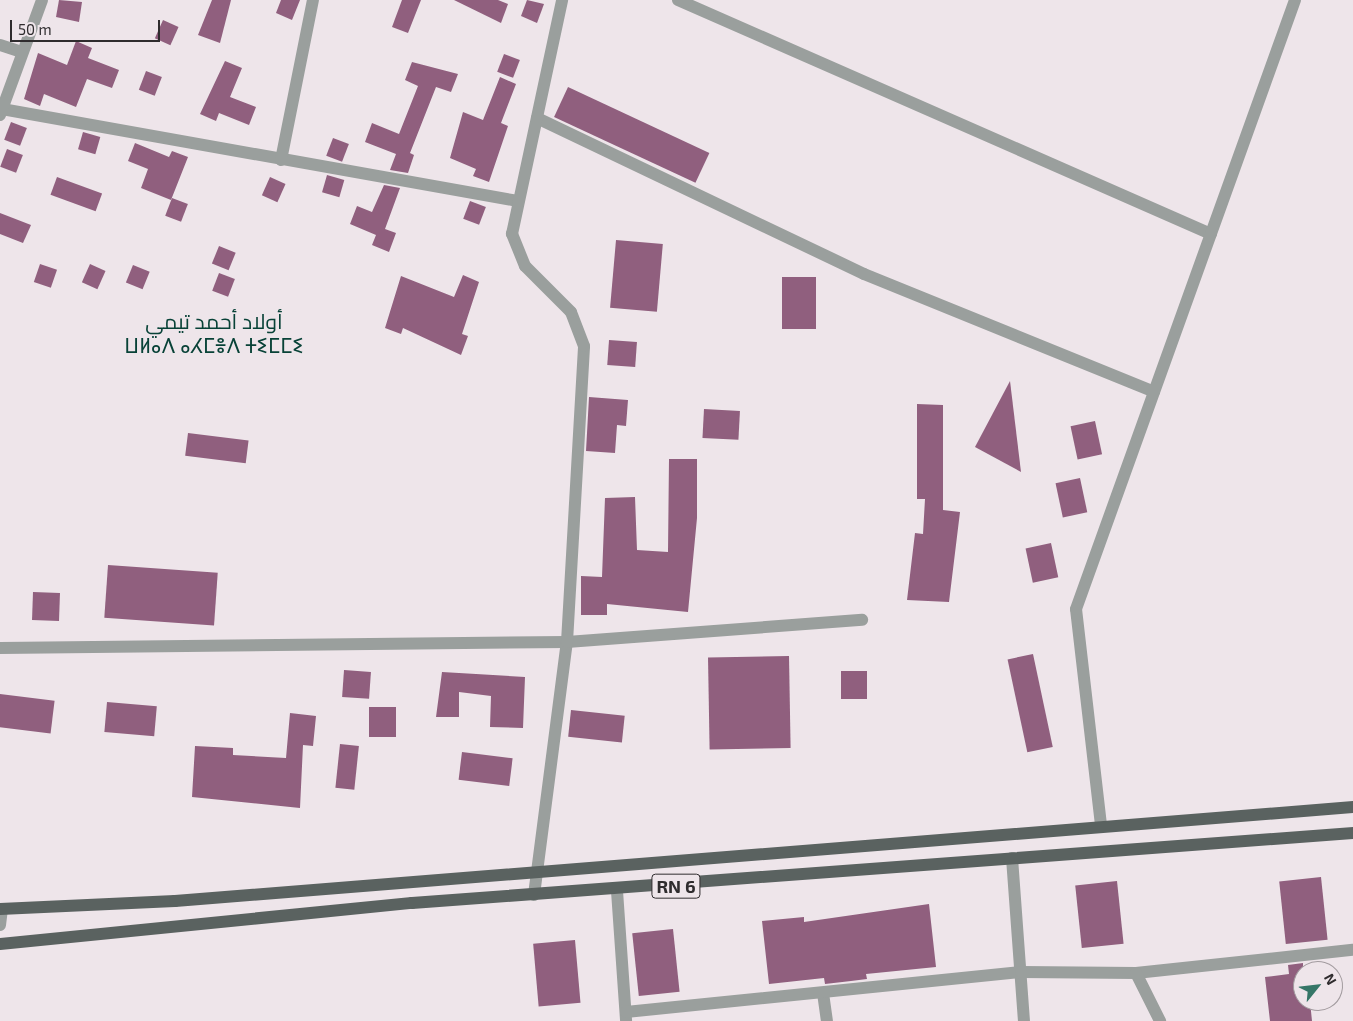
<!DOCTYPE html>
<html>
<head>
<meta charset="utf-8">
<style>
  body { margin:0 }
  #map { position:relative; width:1353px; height:1021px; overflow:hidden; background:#eee5ea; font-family:"Exo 2",Cairo,"Noto Sans Tifinagh",sans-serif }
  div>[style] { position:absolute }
  .building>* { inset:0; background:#905f7e; transform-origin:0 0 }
  .minor>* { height:12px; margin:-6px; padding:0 6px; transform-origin:6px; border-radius:6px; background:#9a9f9d }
  .major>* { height:12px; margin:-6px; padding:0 6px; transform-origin:6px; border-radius:6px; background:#5a6260 }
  span { translate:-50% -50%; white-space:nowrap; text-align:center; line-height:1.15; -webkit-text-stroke:5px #eee5ea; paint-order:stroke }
  .shield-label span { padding:1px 4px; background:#eee5ea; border:1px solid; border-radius:4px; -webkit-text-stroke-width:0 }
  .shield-label { font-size:18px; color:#2f2c2e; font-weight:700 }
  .quarter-label { font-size:21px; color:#084237 }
  .north { position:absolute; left:1293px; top:961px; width:50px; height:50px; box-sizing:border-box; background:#eee5ea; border:1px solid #a29b9f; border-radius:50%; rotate:61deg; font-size:14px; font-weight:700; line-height:20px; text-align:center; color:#2f2c2e }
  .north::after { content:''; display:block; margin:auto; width:18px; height:22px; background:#357667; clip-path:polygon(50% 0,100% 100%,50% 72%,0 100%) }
  .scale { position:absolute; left:10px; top:20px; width:150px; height:22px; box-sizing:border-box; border:2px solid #2f2c2e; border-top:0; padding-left:6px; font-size:15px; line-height:18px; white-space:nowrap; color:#2f2c2e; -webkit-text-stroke:4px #eee5ea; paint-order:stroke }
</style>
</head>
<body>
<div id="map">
  <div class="building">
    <i style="clip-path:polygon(59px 0,82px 2px,79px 22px,56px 17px)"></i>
    <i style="clip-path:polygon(212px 0,231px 0,220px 43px,198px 35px)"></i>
    <i style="clip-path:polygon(281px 0,300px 0,292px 20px,276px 13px)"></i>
    <i style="clip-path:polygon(402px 0,421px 0,408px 33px,392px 27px)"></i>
    <i style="clip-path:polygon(454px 0,498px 0,508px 4px,501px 23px)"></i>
    <i style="clip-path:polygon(527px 0,544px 4px,537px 23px,521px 16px)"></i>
    <i style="left:163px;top:20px;width:17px;height:20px;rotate:24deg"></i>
    <i style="clip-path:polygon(76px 41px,92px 48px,88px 58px,119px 70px,112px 88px,87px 79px,76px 107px,44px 94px,40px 106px,24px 99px,38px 53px,67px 65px)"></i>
    <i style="left:504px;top:54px;width:17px;height:19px;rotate:21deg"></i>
    <i style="clip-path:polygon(225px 61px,242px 68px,230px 97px,256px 107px,249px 125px,219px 113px,216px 121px,200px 114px)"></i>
    <i style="clip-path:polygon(412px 62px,458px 74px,451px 92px,436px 87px,410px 153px,414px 155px,408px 173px,390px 170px,396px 154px,365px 142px,372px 123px,399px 134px,418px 86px,405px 80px)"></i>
    <i style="left:146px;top:71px;width:17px;height:20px;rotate:21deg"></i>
    <i style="clip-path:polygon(500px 77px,516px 84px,501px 123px,508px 126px,489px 182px,473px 176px,476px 169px,450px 158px,463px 112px,483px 120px)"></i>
    <i style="left:568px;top:87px;width:156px;height:33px;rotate:25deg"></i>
    <i style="left:11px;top:122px;width:17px;height:19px;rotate:21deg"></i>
    <i style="left:83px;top:132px;width:18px;height:18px;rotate:16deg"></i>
    <i style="left:333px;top:138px;width:17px;height:19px;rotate:21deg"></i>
    <i style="clip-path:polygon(135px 143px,169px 157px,172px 151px,188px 157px,171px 200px,141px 188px,148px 169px,128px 161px)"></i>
    <i style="left:7px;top:149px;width:17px;height:19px;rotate:21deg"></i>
    <i style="left:327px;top:175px;width:18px;height:18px;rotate:16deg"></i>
    <i style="left:57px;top:177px;width:48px;height:19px;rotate:20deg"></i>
    <i style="left:270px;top:177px;width:17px;height:20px;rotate:24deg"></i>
    <i style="clip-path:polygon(384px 185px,400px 188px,385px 229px,396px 233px,389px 252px,372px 245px,376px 235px,350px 224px,357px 206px,372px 212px)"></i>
    <i style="left:172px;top:198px;width:17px;height:19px;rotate:21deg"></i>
    <i style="left:470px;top:201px;width:17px;height:19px;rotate:21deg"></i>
    <i style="clip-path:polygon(0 213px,31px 225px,23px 243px,0 234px)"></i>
    <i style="left:616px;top:240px;width:47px;height:68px;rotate:5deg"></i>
    <i style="left:219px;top:246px;width:18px;height:19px;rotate:22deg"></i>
    <i style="left:40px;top:264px;width:18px;height:19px;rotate:19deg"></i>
    <i style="left:90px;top:264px;width:17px;height:20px;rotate:24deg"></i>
    <i style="left:133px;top:265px;width:18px;height:19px;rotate:22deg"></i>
    <i style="left:219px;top:273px;width:17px;height:19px;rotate:21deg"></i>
    <i style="clip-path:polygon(463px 275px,479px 282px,462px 334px,468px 336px,461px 355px,403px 328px,401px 334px,385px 328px,401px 276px,454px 297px)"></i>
    <i style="left:782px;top:277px;width:34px;height:52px"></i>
    <i style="left:609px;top:340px;width:28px;height:25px;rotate:4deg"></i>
    <i style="clip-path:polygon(1010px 381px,1021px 472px,975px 447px)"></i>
    <i style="clip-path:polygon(589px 397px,628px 400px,626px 426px,617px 425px,615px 453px,586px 451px)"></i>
    <i style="clip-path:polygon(917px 404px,943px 405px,943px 510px,960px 512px,949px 602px,907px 600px,915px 533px,923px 534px,925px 499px,917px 499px)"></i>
    <i style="left:704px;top:409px;width:36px;height:29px;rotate:3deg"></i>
    <i style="left:1095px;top:421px;width:34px;height:25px;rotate:78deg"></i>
    <i style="left:188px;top:433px;width:61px;height:23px;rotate:7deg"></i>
    <i style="clip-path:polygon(669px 459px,697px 459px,697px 518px,688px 612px,607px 604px,607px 615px,581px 615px,581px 576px,602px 577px,605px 498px,635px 497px,637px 550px,668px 552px)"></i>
    <i style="left:1080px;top:478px;width:35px;height:25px;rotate:78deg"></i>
    <i style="left:1051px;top:543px;width:35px;height:26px;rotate:78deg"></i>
    <i style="left:108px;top:565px;width:110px;height:53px;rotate:4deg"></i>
    <i style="left:33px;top:592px;width:27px;height:28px;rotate:2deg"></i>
    <i style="left:1033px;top:654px;width:95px;height:26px;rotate:78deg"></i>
    <i style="left:789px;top:656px;width:92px;height:81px;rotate:89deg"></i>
    <i style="left:344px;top:670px;width:27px;height:27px;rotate:4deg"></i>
    <i style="left:867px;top:671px;width:28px;height:26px;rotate:90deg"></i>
    <i style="clip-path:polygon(442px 672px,525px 677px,523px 728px,490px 727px,491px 696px,459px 692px,459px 717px,436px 717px)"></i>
    <i style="left:0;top:694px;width:55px;height:33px;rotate:7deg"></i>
    <i style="left:107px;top:702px;width:50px;height:30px;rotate:5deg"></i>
    <i style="left:369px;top:707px;width:27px;height:30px"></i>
    <i style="left:571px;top:710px;width:54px;height:27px;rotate:6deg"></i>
    <i style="clip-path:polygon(290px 713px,316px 716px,313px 746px,303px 745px,300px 808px,192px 797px,195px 746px,233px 748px,233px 755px,286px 758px)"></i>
    <i style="left:340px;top:744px;width:19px;height:44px;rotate:6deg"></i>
    <i style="left:462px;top:752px;width:51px;height:28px;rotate:7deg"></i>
    <i style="left:1321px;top:877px;width:63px;height:42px;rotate:84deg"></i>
    <i style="left:1117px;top:881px;width:63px;height:42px;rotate:84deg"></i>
    <i style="clip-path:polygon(929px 904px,936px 967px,866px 974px,867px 979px,851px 981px,825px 984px,824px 978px,769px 984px,762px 921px,804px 917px,804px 922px)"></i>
    <i style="left:673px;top:929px;width:63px;height:41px;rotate:84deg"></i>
    <i style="left:575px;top:940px;width:63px;height:42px;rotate:85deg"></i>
    <i style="clip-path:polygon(1303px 963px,1303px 1001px,1310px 1001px,1312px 1021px,1270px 1021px,1265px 977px,1289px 974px,1288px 965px)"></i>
  </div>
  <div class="minor">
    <i style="left:678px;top:0;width:582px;rotate:23.7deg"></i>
    <i style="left:0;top:45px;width:22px;rotate:18deg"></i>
    <i style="left:2px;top:109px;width:524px;rotate:10.11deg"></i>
    <i style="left:0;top:115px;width:122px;rotate:-69.9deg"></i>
    <i style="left:537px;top:118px;width:362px;rotate:25.5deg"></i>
    <i style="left:864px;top:274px;width:313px;rotate:22.1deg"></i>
    <i style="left:281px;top:160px;width:163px;rotate:-78.7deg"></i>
    <i style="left:0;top:648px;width:567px;rotate:-0.61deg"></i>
    <i style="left:567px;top:642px;width:296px;rotate:-4.3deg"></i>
    <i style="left:1101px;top:825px;width:217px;rotate:-96.6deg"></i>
    <i style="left:1076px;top:609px;width:647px;rotate:-70.22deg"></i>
    <i style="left:1012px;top:858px;width:163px;rotate:85.8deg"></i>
    <i style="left:617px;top:891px;width:130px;rotate:86deg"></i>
    <i style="left:534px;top:895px;width:255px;rotate:-82.6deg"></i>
    <i style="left:567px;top:642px;width:296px;rotate:-86.7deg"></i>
    <i style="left:584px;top:346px;width:36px;rotate:-111deg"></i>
    <i style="left:571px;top:312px;width:65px;rotate:-135deg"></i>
    <i style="left:525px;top:266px;width:35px;rotate:-112deg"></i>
    <i style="left:512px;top:234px;width:239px;rotate:-77.9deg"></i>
    <i style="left:0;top:925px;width:16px;rotate:-83deg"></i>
    <i style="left:1136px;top:973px;width:218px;rotate:-6.1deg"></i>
    <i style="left:823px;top:993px;width:28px;rotate:82deg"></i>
    <i style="left:626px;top:1012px;width:397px;rotate:-5.8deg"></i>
    <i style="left:1021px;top:972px;width:115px;rotate:0.5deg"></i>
    <i style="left:1136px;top:973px;width:54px;rotate:63.4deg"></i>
  </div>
  <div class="major">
    <i style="left:0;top:909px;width:175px;rotate:-2.6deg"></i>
    <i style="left:175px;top:901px;width:1182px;rotate:-4.56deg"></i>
    <i style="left:0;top:944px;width:414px;rotate:-5.7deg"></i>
    <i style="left:412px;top:903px;width:944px;rotate:-4.25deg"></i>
  </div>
  <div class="shield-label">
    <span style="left:676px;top:886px">RN 6</span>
  </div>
  <div class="quarter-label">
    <span style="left:214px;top:333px">أولاد أحمد تيمي<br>ⵡⵍⴰⴷ ⴰⵃⵎⴻⴷ ⵜⵉⵎⵎⵉ</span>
  </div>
  <div class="north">N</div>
  <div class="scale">50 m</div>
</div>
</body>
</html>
